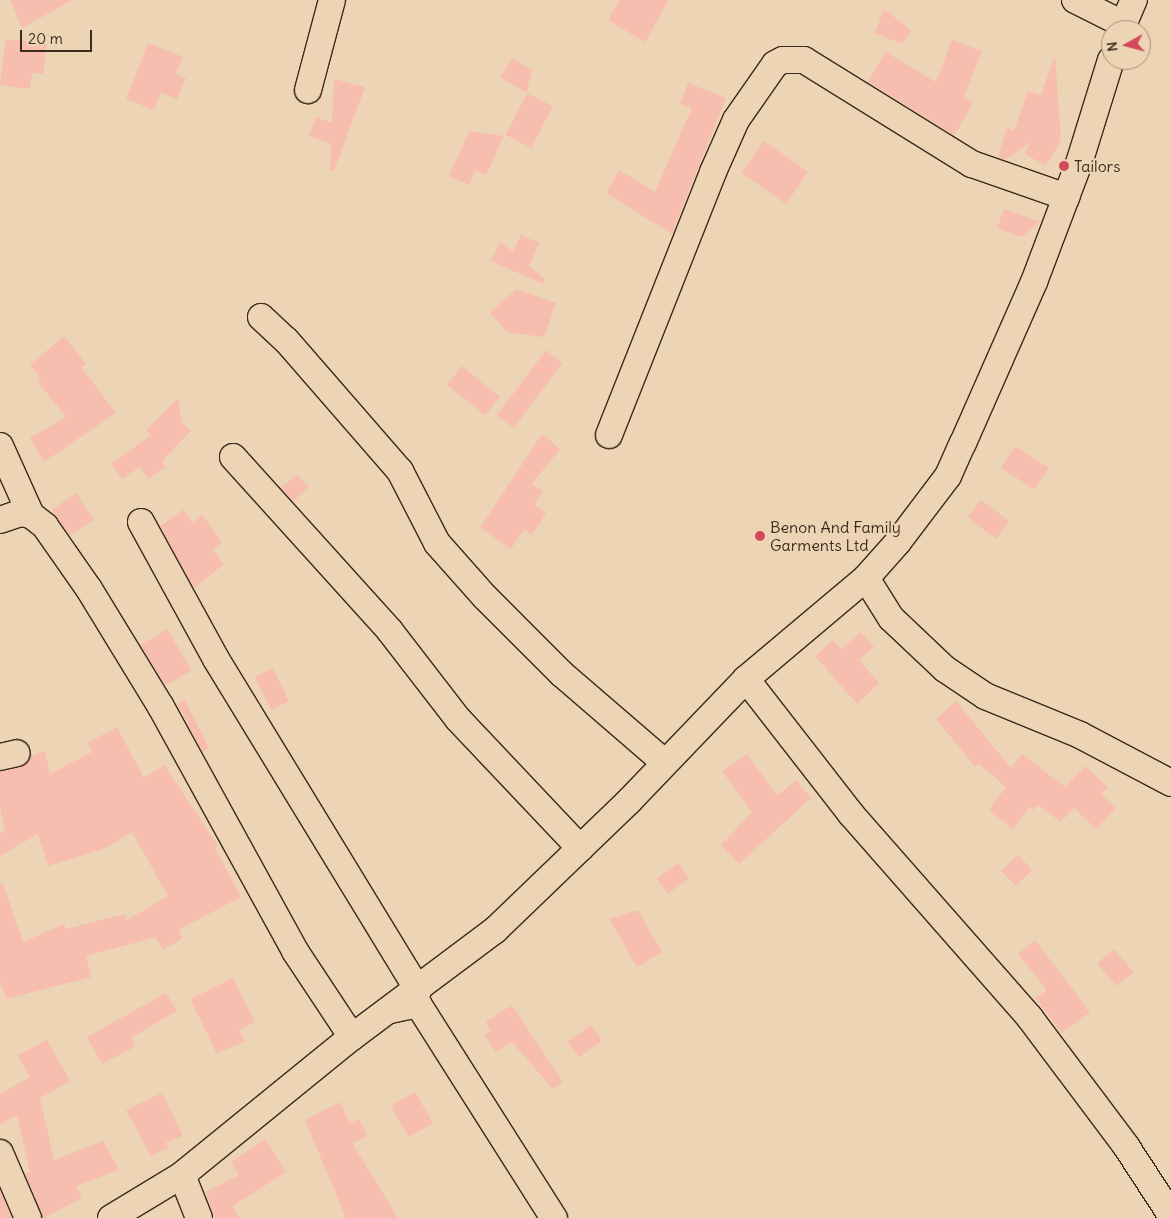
<!DOCTYPE html>
<html>
<head>
<meta charset="utf-8">
<style>
  body { margin:0 }
  #map { position:relative; width:1171px; height:1218px; overflow:hidden; background:#ecd4b4; font-family:Delius,sans-serif }
  div>[style] { position:absolute }
  .building>* { inset:0; background:#f7beb0; transform-origin:0 0 }
  .roads { filter:drop-shadow(1px 0 #3b2a1e) drop-shadow(-1px 0 #3b2a1e) drop-shadow(0 1px #3b2a1e) drop-shadow(0 -1px #3b2a1e) }
  .minor>* { height:26px; margin:-13px; padding:0 13px; transform-origin:13px; border-radius:13px; background:#ecd4b4 }
  .dots>* { width:14px; height:14px; translate:-50% -50%; box-sizing:border-box; border:2px solid #ecd4b4; border-radius:50% }
  span { translate:-50% -50%; white-space:nowrap; text-align:center; line-height:1.15; -webkit-text-stroke:4px #ecd4b4; paint-order:stroke }
  .poi-label { font-size:16px; color:#3b2a1e }
  .left { translate:0 -50%; text-align:left }
  .north { position:absolute; left:1101px; top:20px; width:50px; height:50px; box-sizing:border-box; background:#ecd4b4; border:1px solid #a59078; border-radius:50%; rotate:263deg; font-size:14px; font-weight:700; line-height:20px; text-align:center; color:#3b2a1e }
  .north::after { content:''; display:block; margin:auto; width:18px; height:22px; background:#d1495b; clip-path:polygon(50% 0,100% 100%,50% 72%,0 100%) }
  .scale { position:absolute; left:20px; top:30px; width:72px; height:22px; box-sizing:border-box; border:2px solid #3b2a1e; border-top:0; padding-left:6px; font-size:15px; line-height:18px; white-space:nowrap; color:#3b2a1e; -webkit-text-stroke:4px #ecd4b4; paint-order:stroke }
</style>
</head>
<body>
<div id="map">
  <div class="building">
    <i style="clip-path:polygon(10px 0,73px 0,22px 28px)"></i>
    <i style="clip-path:polygon(620px 0,669px 0,645px 42px,608px 20px)"></i>
    <i style="clip-path:polygon(884px 9px,911px 30px,902px 44px,875px 33px)"></i>
    <i style="clip-path:polygon(6px 39px,47px 44px,43px 74px,32px 73px,30px 89px,0 85px)"></i>
    <i style="clip-path:polygon(952px 40px,982px 51px,964px 97px,973px 103px,954px 135px,868px 82px,886px 52px,936px 82px)"></i>
    <i style="clip-path:polygon(148px 43px,183px 57px,176px 74px,186px 78px,177px 99px,161px 93px,154px 110px,126px 99px)"></i>
    <i style="clip-path:polygon(1055px 55px,1061px 140px,1046px 166px,1025px 154px,1029px 143px,1005px 160px,998px 157px,1007px 127px,1014px 131px,1028px 91px,1041px 95px)"></i>
    <i style="clip-path:polygon(512px 58px,532px 70px,527px 93px,500px 77px)"></i>
    <i style="clip-path:polygon(334px 79px,365px 87px,334px 171px,330px 170px,331px 144px,309px 136px,316px 117px,332px 123px)"></i>
    <i style="clip-path:polygon(688px 83px,726px 98px,672px 234px,606px 193px,619px 170px,655px 192px,692px 108px,680px 104px)"></i>
    <i style="left:527px;top:93px;width:29px;height:47px;rotate:27deg"></i>
    <i style="clip-path:polygon(469px 131px,504px 136px,486px 175px,475px 170px,469px 185px,449px 176px)"></i>
    <i style="left:764px;top:141px;width:54px;height:39px;rotate:35deg"></i>
    <i style="clip-path:polygon(1004px 209px,1040px 222px,1022px 237px,997px 228px)"></i>
    <i style="clip-path:polygon(521px 235px,539px 243px,529px 266px,546px 280px,543px 284px,491px 261px,500px 241px,513px 252px)"></i>
    <i style="clip-path:polygon(516px 289px,556px 303px,544px 337px,507px 332px,490px 313px)"></i>
    <i style="clip-path:polygon(64px 336px,86px 364px,81px 367px,116px 413px,44px 462px,30px 438px,66px 417px,37px 381px,41px 379px,30px 365px)"></i>
    <i style="left:546px;top:350px;width:21px;height:82px;rotate:37deg"></i>
    <i style="left:462px;top:366px;width:49px;height:24px;rotate:39deg"></i>
    <i style="clip-path:polygon(178px 398px,182px 423px,191px 431px,162px 461px,166px 467px,148px 479px,140px 467px,122px 479px,111px 464px,151px 435px,146px 431px)"></i>
    <i style="clip-path:polygon(542px 434px,560px 449px,532px 484px,543px 491px,534px 505px,546px 513px,532px 535px,524px 529px,511px 549px,480px 528px)"></i>
    <i style="left:1015px;top:446px;width:40px;height:26px;rotate:33deg"></i>
    <i style="left:297px;top:474px;width:18px;height:21px;rotate:49deg"></i>
    <i style="left:76px;top:493px;width:32px;height:29px;rotate:56deg"></i>
    <i style="left:981px;top:500px;width:35px;height:22px;rotate:37deg"></i>
    <i style="clip-path:polygon(183px 510px,194px 524px,202px 514px,222px 543px,213px 549px,224px 564px,194px 588px,160px 526px)"></i>
    <i style="left:167px;top:629px;width:48px;height:31px;rotate:59deg"></i>
    <i style="clip-path:polygon(861px 632px,874px 647px,859px 660px,879px 683px,857px 704px,815px 656px,833px 640px,841px 649px)"></i>
    <i style="left:273px;top:668px;width:37px;height:20px;rotate:64deg"></i>
    <i style="clip-path:polygon(185px 700px,209px 748px,203px 752px,177px 704px)"></i>
    <i style="clip-path:polygon(956px 701px,1011px 768px,1022px 754px,1065px 787px,1085px 766px,1108px 787px,1101px 794px,1116px 808px,1096px 829px,1074px 808px,1061px 822px,1038px 805px,1033px 810px,1030px 807px,1013px 829px,989px 810px,1006px 787px,979px 764px,975px 767px,936px 719px)"></i>
    <i style="clip-path:polygon(117px 727px,144px 778px,164px 765px,218px 846px,215px 848px,241px 897px,178px 930px,183px 938px,163px 950px,156px 937px,86px 956px,91px 977px,6px 999px,0 982px,0 884px,3px 883px,23px 942px,64px 924px,66px 929px,125px 914px,127px 920px,168px 896px,132px 832px,106px 848px,48px 866px,38px 834px,0 856px,0 833px,5px 829px,0 807px,0 772px,21px 767px,32px 755px,45px 751px,50px 774px,92px 752px,87px 743px)"></i>
    <i style="clip-path:polygon(747px 754px,777px 796px,796px 780px,811px 798px,739px 864px,721px 845px,752px 812px,722px 771px)"></i>
    <i style="left:1018px;top:855px;width:21px;height:23px;rotate:47deg"></i>
    <i style="left:678px;top:863px;width:19px;height:26px;rotate:54deg"></i>
    <i style="clip-path:polygon(638px 910px,662px 952px,637px 967px,609px 919px)"></i>
    <i style="clip-path:polygon(1035px 940px,1090px 1012px,1062px 1033px,1035px 998px,1047px 990px,1018px 954px)"></i>
    <i style="left:1114px;top:949px;width:30px;height:22px;rotate:50deg"></i>
    <i style="clip-path:polygon(233px 978px,255px 1022px,239px 1030px,245px 1041px,217px 1054px,190px 999px)"></i>
    <i style="clip-path:polygon(166px 993px,177px 1011px,131px 1038px,136px 1046px,102px 1064px,87px 1037px)"></i>
    <i style="clip-path:polygon(512px 1005px,563px 1082px,553px 1089px,512px 1042px,495px 1052px,485px 1035px,491px 1030px,486px 1022px)"></i>
    <i style="left:591px;top:1025px;width:19px;height:29px;rotate:54deg"></i>
    <i style="clip-path:polygon(47px 1040px,70px 1081px,40px 1098px,54px 1160px,103px 1141px,119px 1170px,76px 1186px,82px 1198px,43px 1218px,25px 1174px,30px 1172px,17px 1115px,0 1125px,0 1094px,30px 1077px,18px 1055px)"></i>
    <i style="left:415px;top:1092px;width:36px;height:28px;rotate:60deg"></i>
    <i style="clip-path:polygon(162px 1093px,183px 1136px,166px 1142px,168px 1148px,151px 1156px,126px 1110px)"></i>
    <i style="clip-path:polygon(340px 1102px,350px 1123px,359px 1119px,367px 1136px,352px 1143px,398px 1218px,346px 1218px,305px 1120px)"></i>
    <i style="clip-path:polygon(265px 1139px,286px 1172px,233px 1206px,239px 1218px,214px 1218px,206px 1192px,239px 1175px,231px 1162px)"></i>
    <i style="clip-path:polygon(0 1191px,12px 1218px,0 1218px)"></i>
  </div>
  <div class="roads">
    <div class="minor">
      <i style="left:1075px;top:0;width:54px;rotate:26.6deg"></i>
      <i style="left:1121px;top:30px;width:33px;rotate:-67deg"></i>
      <i style="left:308px;top:90px;width:93px;rotate:-75.1deg"></i>
      <i style="left:261px;top:317px;width:34px;rotate:43deg"></i>
      <i style="left:286px;top:340px;width:174px;rotate:49deg"></i>
      <i style="left:400px;top:471px;width:81px;rotate:62.8deg"></i>
      <i style="left:437px;top:543px;width:72px;rotate:48.4deg"></i>
      <i style="left:485px;top:597px;width:109px;rotate:45deg"></i>
      <i style="left:562px;top:674px;width:135px;rotate:40.8deg"></i>
      <i style="left:609px;top:435px;width:283px;rotate:-68.4deg"></i>
      <i style="left:713px;top:172px;width:57px;rotate:-66.1deg"></i>
      <i style="left:736px;top:120px;width:68px;rotate:-55.1deg"></i>
      <i style="left:775px;top:64px;width:9px;rotate:-27deg"></i>
      <i style="left:783px;top:60px;width:21px"></i>
      <i style="left:804px;top:60px;width:198px;rotate:31.8deg"></i>
      <i style="left:972px;top:164px;width:100px;rotate:19.3deg"></i>
      <i style="left:0;top:446px;width:76px;rotate:65.8deg"></i>
      <i style="left:233px;top:457px;width:234px;rotate:47.9deg"></i>
      <i style="left:390px;top:631px;width:111px;rotate:52.3deg"></i>
      <i style="left:458px;top:719px;width:178px;rotate:46.6deg"></i>
      <i style="left:0;top:520px;width:21px;rotate:-19deg"></i>
      <i style="left:20px;top:513px;width:11px;rotate:10deg"></i>
      <i style="left:31px;top:515px;width:18px;rotate:38deg"></i>
      <i style="left:45px;top:526px;width:77px;rotate:55.1deg"></i>
      <i style="left:89px;top:589px;width:138px;rotate:58.6deg"></i>
      <i style="left:161px;top:707px;width:278px;rotate:61.2deg"></i>
      <i style="left:295px;top:951px;width:103px;rotate:56.5deg"></i>
      <i style="left:141px;top:522px;width:156px;rotate:61.3deg"></i>
      <i style="left:216px;top:659px;width:388px;rotate:58.6deg"></i>
      <i style="left:866px;top:578px;width:47px;rotate:58deg"></i>
      <i style="left:891px;top:618px;width:74px;rotate:43.4deg"></i>
      <i style="left:945px;top:669px;width:48px;rotate:34deg"></i>
      <i style="left:985px;top:696px;width:103px;rotate:22.3deg"></i>
      <i style="left:1080px;top:735px;width:103px;rotate:27.8deg"></i>
      <i style="left:746px;top:679px;width:171px;rotate:52.1deg"></i>
      <i style="left:851px;top:814px;width:271px;rotate:48.7deg"></i>
      <i style="left:1030px;top:1018px;width:160px;rotate:53.1deg"></i>
      <i style="left:1126px;top:1146px;width:82px;rotate:56.9deg"></i>
      <i style="left:0;top:757px;width:17px;rotate:-13deg"></i>
      <i style="left:390px;top:1010px;width:29px;rotate:-12deg"></i>
      <i style="left:418px;top:1004px;width:254px;rotate:57.6deg"></i>
      <i style="left:0;top:1153px;width:71px;rotate:66.7deg"></i>
      <i style="left:182px;top:1175px;width:46px;rotate:68.4deg"></i>
      <i style="left:111px;top:1218px;width:83px;rotate:-31.2deg"></i>
      <i style="left:182px;top:1175px;width:219px;rotate:-39.1deg"></i>
      <i style="left:352px;top:1037px;width:179px;rotate:-36.8deg"></i>
      <i style="left:495px;top:930px;width:186px;rotate:-43.9deg"></i>
      <i style="left:629px;top:801px;width:169px;rotate:-46.2deg"></i>
      <i style="left:746px;top:679px;width:157px;rotate:-40.1deg"></i>
      <i style="left:866px;top:578px;width:48px;rotate:-48.4deg"></i>
      <i style="left:898px;top:542px;width:83px;rotate:-52.9deg"></i>
      <i style="left:948px;top:476px;width:36px;rotate:-66deg"></i>
      <i style="left:963px;top:443px;width:176px;rotate:-66.2deg"></i>
      <i style="left:1034px;top:282px;width:130px;rotate:-69.3deg"></i>
      <i style="left:1080px;top:160px;width:105px;rotate:-72.8deg"></i>
    </div>
  </div>
  <div class="dots">
    <i style="left:1064px;top:166px;background:#d1495b"></i>
    <i style="left:760px;top:536px;background:#d1495b"></i>
  </div>
  <div class="poi-label">
    <span class="left" style="left:1074px;top:166px">Tailors</span>
    <span class="left" style="left:770px;top:536px">Benon And Family<br>Garments Ltd</span>
  </div>
  <div class="north">N</div>
  <div class="scale">20 m</div>
</div>
</body>
</html>
